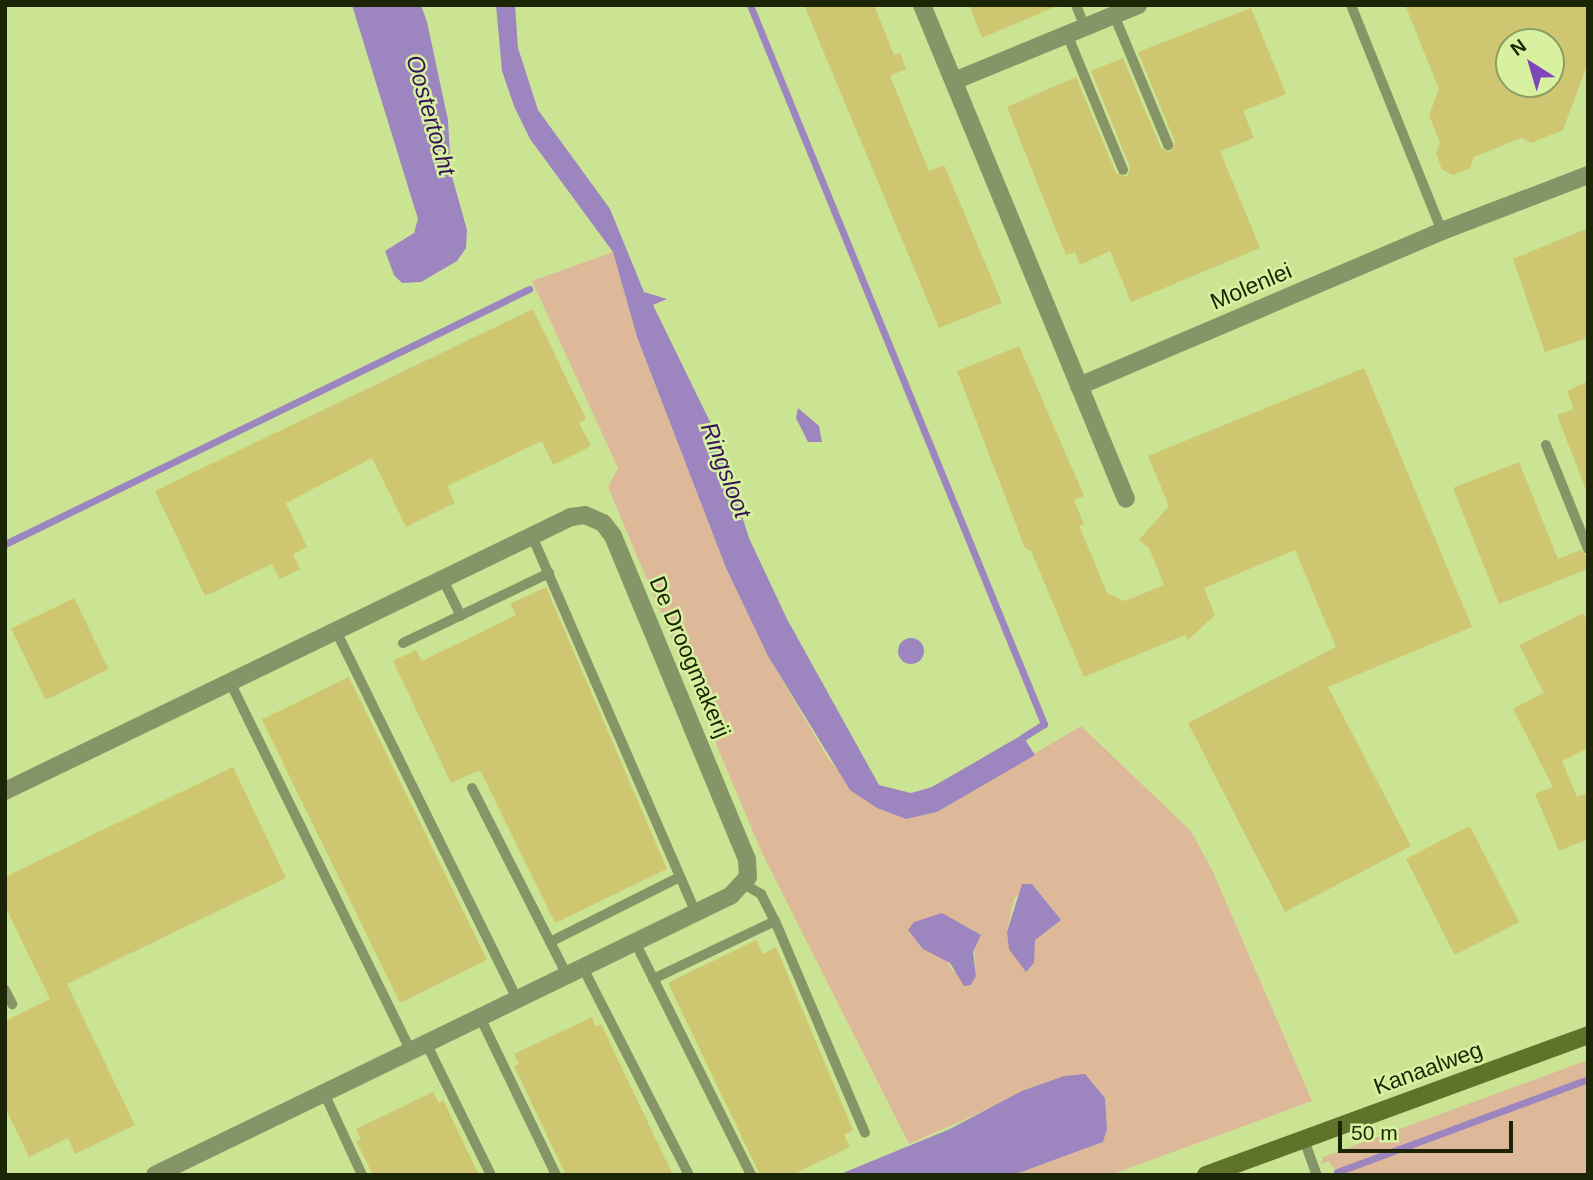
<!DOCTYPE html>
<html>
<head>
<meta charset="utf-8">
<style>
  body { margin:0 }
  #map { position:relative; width:1593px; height:1180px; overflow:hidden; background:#cae494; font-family:Helvetica,sans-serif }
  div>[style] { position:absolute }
  .green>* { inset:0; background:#ddb99a }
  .water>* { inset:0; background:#9d85c0 }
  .round { border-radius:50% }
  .stream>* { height:7px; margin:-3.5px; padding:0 3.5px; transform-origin:3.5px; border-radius:3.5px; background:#9d85c0 }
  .building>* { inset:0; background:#cfc672; transform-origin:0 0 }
  .lane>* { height:10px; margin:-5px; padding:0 5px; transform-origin:5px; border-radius:5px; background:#869567 }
  .street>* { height:18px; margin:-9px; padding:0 9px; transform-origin:9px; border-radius:9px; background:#869567 }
  .secondary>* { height:18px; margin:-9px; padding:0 9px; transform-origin:9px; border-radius:9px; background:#5f732b }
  span { translate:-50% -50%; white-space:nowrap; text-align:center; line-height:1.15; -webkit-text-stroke:5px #d7f1a1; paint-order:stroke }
  .street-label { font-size:23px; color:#1c2505 }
  .water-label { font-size:24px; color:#371259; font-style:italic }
  .frame { position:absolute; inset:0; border:7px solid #1c2505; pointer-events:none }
  .north { position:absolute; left:1495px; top:28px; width:70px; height:70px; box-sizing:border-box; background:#d7f1a1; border:2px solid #8c9f63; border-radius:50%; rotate:323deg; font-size:19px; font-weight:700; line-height:28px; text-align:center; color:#1c2505 }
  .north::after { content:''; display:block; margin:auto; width:24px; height:32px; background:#7f46bc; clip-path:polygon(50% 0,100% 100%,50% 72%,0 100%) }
  .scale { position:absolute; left:1338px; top:1121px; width:175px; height:32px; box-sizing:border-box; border:4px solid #1c2505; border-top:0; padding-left:9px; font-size:21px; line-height:24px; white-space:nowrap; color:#1c2505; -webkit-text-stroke:5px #d7f1a1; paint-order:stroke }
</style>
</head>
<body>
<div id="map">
  <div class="green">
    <i style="clip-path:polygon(evenodd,613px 252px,637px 337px,726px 568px,768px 656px,829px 760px,867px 802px,906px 819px,937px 812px,1081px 726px,1191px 831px,1213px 872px,1312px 1101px,1110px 1175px,1013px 1175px,1103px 1142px,1107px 1129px,1105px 1098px,1064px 1076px,909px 1144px,762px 853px,608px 487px,618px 468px,532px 281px,613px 252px,1032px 884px,1060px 920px,1035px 940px,1007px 932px,1014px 899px,1032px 884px,613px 252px,950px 918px,973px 930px,976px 976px,953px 971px,945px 958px,916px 941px,950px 918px)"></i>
    <i style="clip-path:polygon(1588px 1060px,1588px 1175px,1338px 1175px,1329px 1161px,1321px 1164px,1323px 1157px)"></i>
  </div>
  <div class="water">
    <i style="clip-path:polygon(352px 5px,421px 5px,427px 22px,448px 120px,451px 173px,467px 230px,466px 248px,457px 261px,421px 282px,402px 283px,394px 275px,385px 251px,414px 233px,418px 219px)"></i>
    <i style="clip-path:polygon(496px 5px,515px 5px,518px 48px,538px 110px,610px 209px,644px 292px,667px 299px,653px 305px,715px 432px,749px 538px,787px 619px,879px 785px,911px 793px,932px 787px,1022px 735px,1035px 755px,937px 812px,906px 819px,877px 808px,850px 790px,768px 656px,726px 568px,637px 337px,613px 252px,530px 139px,514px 106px,502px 71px)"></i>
    <i style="clip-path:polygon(798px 408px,819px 426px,822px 442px,808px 442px,796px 418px)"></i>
    <i class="round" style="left:898px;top:638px;width:26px;height:26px"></i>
    <i style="clip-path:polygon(1022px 884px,1032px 884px,1061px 920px,1035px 940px,1034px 963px,1026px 972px,1009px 949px,1007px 932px)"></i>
    <i style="clip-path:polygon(942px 913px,981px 935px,973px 952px,976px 976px,971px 985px,964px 986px,950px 963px,923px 949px,908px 930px,914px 922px)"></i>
    <i style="clip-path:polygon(1085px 1074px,1105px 1098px,1107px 1129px,1103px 1142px,1013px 1175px,838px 1175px,950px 1129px,1022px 1091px,1064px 1076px)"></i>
  </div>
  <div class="stream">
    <i style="left:750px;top:5px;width:777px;rotate:67.76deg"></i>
    <i style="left:1044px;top:724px;width:25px;rotate:148deg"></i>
    <i style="left:5px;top:544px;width:583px;rotate:-25.95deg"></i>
    <i style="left:1337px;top:1172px;width:268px;rotate:-20.3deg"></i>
  </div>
  <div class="building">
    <i style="clip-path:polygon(804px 5px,874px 5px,894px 55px,900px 53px,906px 69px,890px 76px,929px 171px,944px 165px,1002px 303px,939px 328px)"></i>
    <i style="clip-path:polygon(969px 5px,1059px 5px,982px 38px)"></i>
    <i style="clip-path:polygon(evenodd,1405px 5px,1588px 5px,1588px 62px,1563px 130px,1531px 143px,1521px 138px,1474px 157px,1470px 168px,1453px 175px,1442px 170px,1436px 153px,1440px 143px,1429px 115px,1439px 89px,1405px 5px,1509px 42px,1551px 42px,1551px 84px,1509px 84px,1509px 42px)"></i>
    <i style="clip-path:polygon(1251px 8px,1286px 94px,1243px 111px,1254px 138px,1220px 151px,1260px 248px,1131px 302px,1110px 251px,1080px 265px,1075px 252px,1066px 255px,1007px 107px,1076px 77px,1116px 173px,1127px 177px,1130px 167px,1091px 71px,1123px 58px,1161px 148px,1170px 152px,1175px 142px,1138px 52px)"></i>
    <i style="clip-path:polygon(1588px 228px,1588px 338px,1545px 352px,1513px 259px)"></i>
    <i style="clip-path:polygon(533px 309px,586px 419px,579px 423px,591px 446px,553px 465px,542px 441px,447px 486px,455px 503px,406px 527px,372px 458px,286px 503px,307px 547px,293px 554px,300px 569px,280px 579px,272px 564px,205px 596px,155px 491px)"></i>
    <i style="clip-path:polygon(1019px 346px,1084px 496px,1074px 500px,1084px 524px,1079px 526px,1096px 566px,1107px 593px,1125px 601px,1164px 585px,1149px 548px,1139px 540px,1169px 506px,1148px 456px,1364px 368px,1472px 627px,1328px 687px,1411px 846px,1285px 912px,1188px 723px,1336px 647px,1295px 550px,1204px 588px,1215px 615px,1188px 640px,1185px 635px,1084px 677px,1031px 551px,1025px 548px,957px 371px)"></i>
    <i style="clip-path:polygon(1588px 381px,1588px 490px,1586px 490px,1557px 415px,1574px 409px,1567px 391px)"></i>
    <i style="clip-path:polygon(1519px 462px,1558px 559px,1580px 550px,1588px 557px,1588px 569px,1499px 604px,1453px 488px)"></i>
    <i style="clip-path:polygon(546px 587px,667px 869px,555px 923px,480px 770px,451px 783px,393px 661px,416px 650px,422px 661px,516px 615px,510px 604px)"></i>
    <i style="left:74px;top:598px;width:79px;height:70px;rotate:64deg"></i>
    <i style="clip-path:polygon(1583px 613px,1588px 622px,1588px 748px,1562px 761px,1577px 797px,1588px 792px,1588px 839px,1559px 851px,1535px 794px,1553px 787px,1513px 709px,1544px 693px,1519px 645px)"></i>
    <i style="left:349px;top:677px;width:315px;height:97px;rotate:64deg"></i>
    <i style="clip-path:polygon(233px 767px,286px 878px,67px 984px,135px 1125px,75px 1154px,68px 1138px,29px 1157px,5px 1107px,5px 1021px,50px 999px,5px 906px,5px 877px)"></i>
    <i style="left:1470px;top:826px;width:108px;height:72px;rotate:63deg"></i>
    <i style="clip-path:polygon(756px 940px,763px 954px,776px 947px,853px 1130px,844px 1135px,850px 1147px,792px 1175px,760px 1175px,668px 983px)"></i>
    <i style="clip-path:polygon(592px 1017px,596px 1027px,601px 1024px,673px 1175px,566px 1175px,514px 1066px,519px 1064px,514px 1054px)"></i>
    <i style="clip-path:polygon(433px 1092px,439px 1103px,443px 1100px,479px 1175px,373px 1175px,356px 1141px,361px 1139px,356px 1129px)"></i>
  </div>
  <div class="lane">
    <i style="left:1076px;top:5px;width:24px;rotate:68deg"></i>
    <i style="left:1351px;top:5px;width:244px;rotate:68.1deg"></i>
    <i style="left:1114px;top:15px;width:141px;rotate:67.4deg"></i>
    <i style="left:1067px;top:34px;width:147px;rotate:67.6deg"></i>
    <i style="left:1546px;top:445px;width:112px;rotate:68deg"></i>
    <i style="left:532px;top:536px;width:411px;rotate:66.5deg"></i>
    <i style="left:443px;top:580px;width:40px;rotate:63.4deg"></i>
    <i style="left:336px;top:631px;width:410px;rotate:63.8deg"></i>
    <i style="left:403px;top:643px;width:162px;rotate:-25.6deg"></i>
    <i style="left:230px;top:682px;width:411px;rotate:63.9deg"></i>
    <i style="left:472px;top:788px;width:210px;rotate:63.1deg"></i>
    <i style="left:743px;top:884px;width:21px;rotate:29deg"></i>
    <i style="left:761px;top:894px;width:30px;rotate:63deg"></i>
    <i style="left:775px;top:921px;width:230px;rotate:67deg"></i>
    <i style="left:550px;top:942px;width:145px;rotate:-26.6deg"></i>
    <i style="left:635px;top:942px;width:260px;rotate:63.5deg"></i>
    <i style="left:583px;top:968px;width:233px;rotate:62.9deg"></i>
    <i style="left:653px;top:979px;width:135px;rotate:-25.4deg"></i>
    <i style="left:5px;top:990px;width:16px;rotate:63deg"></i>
    <i style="left:480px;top:1017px;width:175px;rotate:64.3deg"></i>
    <i style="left:426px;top:1043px;width:147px;rotate:63.8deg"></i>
    <i style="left:324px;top:1093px;width:90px;rotate:65.1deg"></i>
    <i style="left:1304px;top:1140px;width:37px;rotate:70deg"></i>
  </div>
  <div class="street">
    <i style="left:922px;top:5px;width:534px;rotate:67.56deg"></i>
    <i style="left:954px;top:81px;width:199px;rotate:-22.4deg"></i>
    <i style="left:1079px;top:386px;width:395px;rotate:-23.1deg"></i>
    <i style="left:1442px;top:231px;width:156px;rotate:-21deg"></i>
    <i style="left:5px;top:791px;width:629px;rotate:-25.83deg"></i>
    <i style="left:571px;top:517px;width:14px;rotate:-8deg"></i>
    <i style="left:585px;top:515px;width:20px;rotate:24deg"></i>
    <i style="left:603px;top:523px;width:16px;rotate:52deg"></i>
    <i style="left:613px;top:536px;width:350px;rotate:67.5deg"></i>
    <i style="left:747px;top:859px;width:18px;rotate:87deg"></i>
    <i style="left:748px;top:877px;width:26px;rotate:133deg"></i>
    <i style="left:730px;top:896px;width:639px;rotate:154.12deg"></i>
  </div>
  <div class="secondary">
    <i style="left:1206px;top:1175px;width:407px;rotate:-20.1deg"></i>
  </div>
  <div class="street-label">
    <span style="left:1251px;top:286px;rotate:-23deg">Molenlei</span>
    <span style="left:690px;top:657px;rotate:67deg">De Droogmakerij</span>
    <span style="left:1428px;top:1068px;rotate:-20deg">Kanaalweg</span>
  </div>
  <div class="water-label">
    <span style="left:431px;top:115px;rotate:74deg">Oostertocht</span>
    <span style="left:726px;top:470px;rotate:69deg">Ringsloot</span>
  </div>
  <div class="frame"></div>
  <div class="north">N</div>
  <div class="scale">50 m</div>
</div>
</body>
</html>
